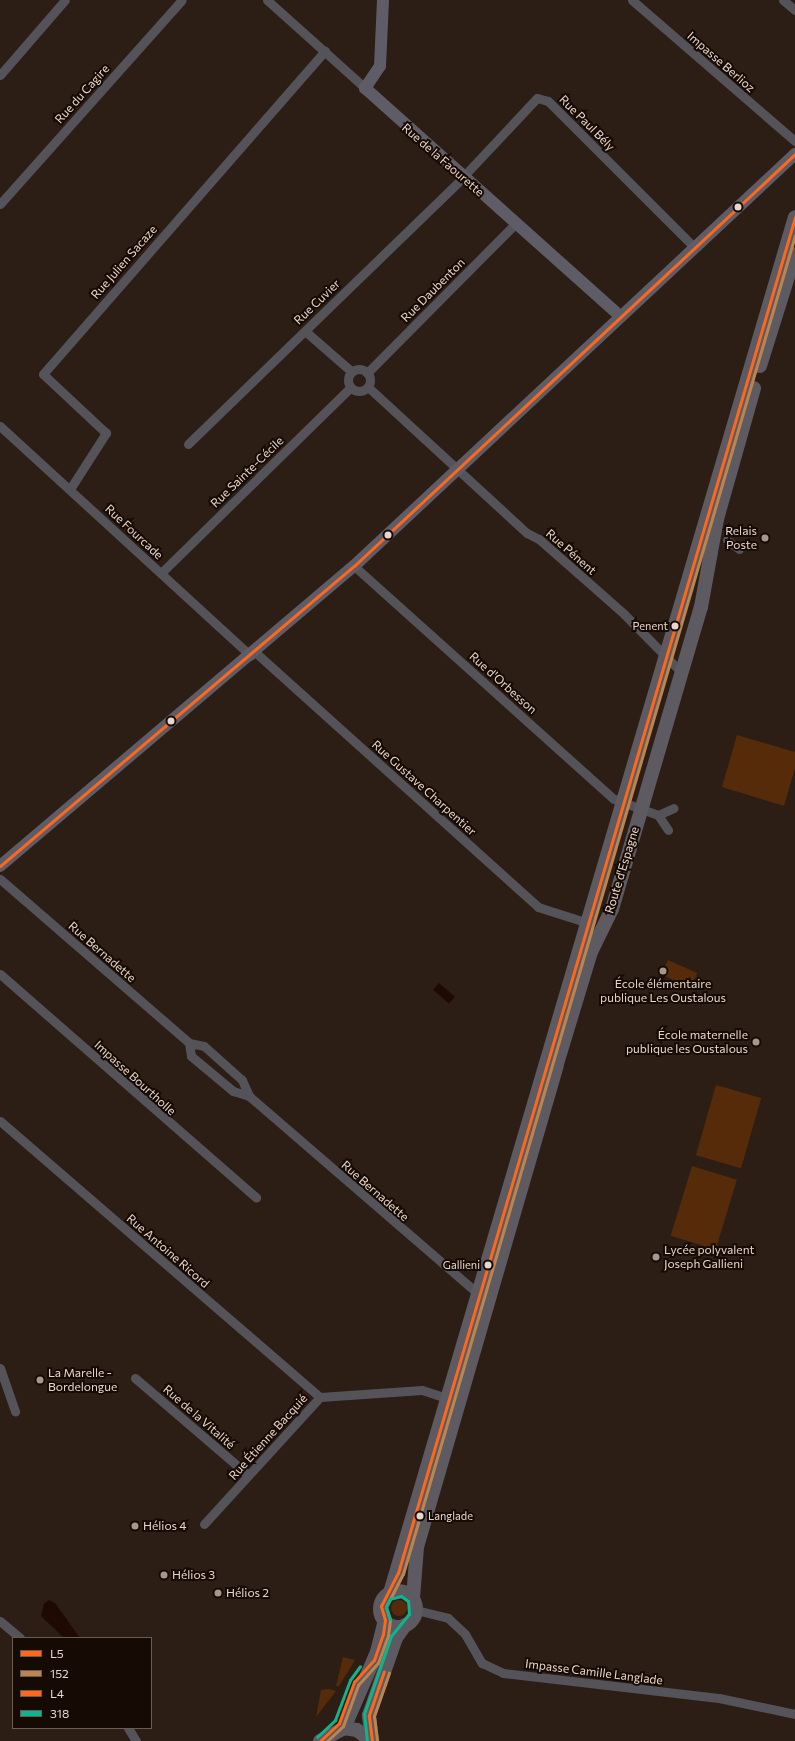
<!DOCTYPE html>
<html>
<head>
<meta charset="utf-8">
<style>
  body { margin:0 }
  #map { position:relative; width:795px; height:1741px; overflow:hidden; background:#2c1e15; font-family:Commissioner,sans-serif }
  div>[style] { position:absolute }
  .green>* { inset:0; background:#552b0a; transform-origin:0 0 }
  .round { border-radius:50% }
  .water>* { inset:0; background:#1e0a02; transform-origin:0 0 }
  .street>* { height:9px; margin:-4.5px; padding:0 4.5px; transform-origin:4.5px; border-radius:4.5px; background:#54535a }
  .street>.ring { margin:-4.5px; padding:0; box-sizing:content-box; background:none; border:9px solid #54535a; border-radius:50% }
  .secondary>* { height:12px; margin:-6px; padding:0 6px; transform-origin:6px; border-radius:6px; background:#5e5d67 }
  .primary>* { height:14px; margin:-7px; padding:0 7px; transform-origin:7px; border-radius:7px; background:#5d5a62 }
  .primary>.ring { margin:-7px; padding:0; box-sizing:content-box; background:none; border:14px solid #5d5a62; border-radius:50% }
  .bus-1>* { height:3px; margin:-1.5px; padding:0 1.5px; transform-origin:1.5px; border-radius:1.5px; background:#ff671b }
  .bus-2>* { height:3px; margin:-1.5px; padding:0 1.5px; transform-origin:1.5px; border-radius:1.5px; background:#bc8550 }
  .bus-3>* { height:3px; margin:-1.5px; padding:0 1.5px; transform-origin:1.5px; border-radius:1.5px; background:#ff671b }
  .bus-4>* { height:3px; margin:-1.5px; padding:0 1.5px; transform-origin:1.5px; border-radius:1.5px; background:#0fb48e }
  .dots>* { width:11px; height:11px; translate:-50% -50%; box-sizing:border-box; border:2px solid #160a04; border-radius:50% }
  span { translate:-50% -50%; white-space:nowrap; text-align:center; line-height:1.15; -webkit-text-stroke:4px #160a04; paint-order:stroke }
  .bus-label { font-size:11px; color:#e8d6cc }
  .right { translate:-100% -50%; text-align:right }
  .left { translate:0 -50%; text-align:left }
  .street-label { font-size:12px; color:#e8d6cc }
  .poi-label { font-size:12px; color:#e8d6cc }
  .legend { position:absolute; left:12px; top:1637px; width:140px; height:92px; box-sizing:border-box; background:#160a04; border:1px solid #6a5c54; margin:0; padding:5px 7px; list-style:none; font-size:12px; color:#e8d6cc }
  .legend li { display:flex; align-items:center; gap:8px; height:20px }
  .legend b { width:20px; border:1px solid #6a5c54 }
</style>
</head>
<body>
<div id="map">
  <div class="green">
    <i style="clip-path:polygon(737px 735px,795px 752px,795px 768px,784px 806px,722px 787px)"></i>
    <i style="left:668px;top:960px;width:32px;height:16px;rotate:24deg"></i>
    <i style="left:716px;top:1085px;width:47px;height:73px;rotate:16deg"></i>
    <i style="left:692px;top:1166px;width:47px;height:73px;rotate:17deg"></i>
    <i class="round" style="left:391px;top:1600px;width:16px;height:16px"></i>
    <i style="clip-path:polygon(343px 1657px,355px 1660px,339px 1686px,336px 1686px)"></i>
    <i style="clip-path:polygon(329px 1689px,336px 1691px,316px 1717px,321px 1690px)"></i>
  </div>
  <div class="water">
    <i style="left:439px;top:983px;width:21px;height:9px;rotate:41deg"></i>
    <i style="clip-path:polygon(49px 1600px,55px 1603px,80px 1638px,64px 1638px,41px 1616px,44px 1604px)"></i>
  </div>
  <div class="street">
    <i style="left:267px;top:0;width:132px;rotate:41.9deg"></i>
    <i style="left:632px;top:0;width:216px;rotate:40.9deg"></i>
    <i style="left:783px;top:0;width:16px;rotate:40deg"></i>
    <i style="left:0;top:75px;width:99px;rotate:-49.1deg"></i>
    <i style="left:0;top:204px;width:273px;rotate:-48.3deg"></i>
    <i style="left:305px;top:331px;width:62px;rotate:41.1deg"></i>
    <i class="ring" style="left:348px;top:369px;width:13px;height:13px"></i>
    <i style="left:367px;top:373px;width:210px;rotate:-45.2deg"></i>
    <i style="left:368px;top:387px;width:216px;rotate:42.6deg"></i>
    <i style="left:527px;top:533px;width:13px;rotate:27deg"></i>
    <i style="left:539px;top:539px;width:113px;rotate:41.4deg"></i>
    <i style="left:624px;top:614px;width:83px;rotate:45.5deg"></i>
    <i style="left:0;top:426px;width:340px;rotate:42.5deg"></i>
    <i style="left:188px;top:444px;width:378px;rotate:-44.1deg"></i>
    <i style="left:459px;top:181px;width:114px;rotate:-46.8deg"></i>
    <i style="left:537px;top:98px;width:11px;rotate:15deg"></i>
    <i style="left:548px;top:101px;width:206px;rotate:45deg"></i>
    <i style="left:70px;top:489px;width:67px;rotate:-57.3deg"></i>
    <i style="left:106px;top:433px;width:86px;rotate:-136.9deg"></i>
    <i style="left:43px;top:374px;width:429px;rotate:-48.9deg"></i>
    <i style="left:727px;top:540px;width:15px;rotate:37deg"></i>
    <i style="left:354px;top:566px;width:349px;rotate:41.9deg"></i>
    <i style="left:614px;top:799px;width:47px;rotate:20deg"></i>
    <i style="left:658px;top:815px;width:18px;rotate:56deg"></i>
    <i style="left:161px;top:573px;width:264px;rotate:-44.4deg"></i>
    <i style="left:255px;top:652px;width:381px;rotate:42deg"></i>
    <i style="left:538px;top:907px;width:52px;rotate:17.7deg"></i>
    <i style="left:658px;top:815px;width:17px;rotate:-24deg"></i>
    <i style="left:0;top:879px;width:250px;rotate:40.9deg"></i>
    <i style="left:189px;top:1043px;width:15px;rotate:11deg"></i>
    <i style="left:204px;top:1046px;width:51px;rotate:41.8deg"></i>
    <i style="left:242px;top:1080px;width:17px;rotate:66deg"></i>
    <i style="left:0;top:974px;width:340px;rotate:41.1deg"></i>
    <i style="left:189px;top:1043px;width:13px;rotate:81deg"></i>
    <i style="left:191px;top:1056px;width:55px;rotate:39.8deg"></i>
    <i style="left:233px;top:1091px;width:17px;rotate:17deg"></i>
    <i style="left:249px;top:1096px;width:308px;rotate:40.8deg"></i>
    <i style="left:0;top:1121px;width:423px;rotate:40.8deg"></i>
    <i style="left:320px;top:1397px;width:102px;rotate:-3.9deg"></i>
    <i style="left:422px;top:1390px;width:32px;rotate:18deg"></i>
    <i style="left:0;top:1368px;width:46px;rotate:70.8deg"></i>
    <i style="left:135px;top:1378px;width:149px;rotate:40.6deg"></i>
    <i style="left:204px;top:1524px;width:172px;rotate:-47.6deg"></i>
    <i style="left:416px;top:1610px;width:33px;rotate:14deg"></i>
    <i style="left:448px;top:1618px;width:23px;rotate:43deg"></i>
    <i style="left:465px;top:1634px;width:34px;rotate:60deg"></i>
    <i style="left:482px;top:1663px;width:23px;rotate:25deg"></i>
    <i style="left:503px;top:1673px;width:217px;rotate:6.6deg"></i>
    <i style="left:719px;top:1698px;width:78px;rotate:11.9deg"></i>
    <i style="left:0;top:1621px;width:26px;rotate:40deg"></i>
    <i style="left:128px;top:1728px;width:15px;rotate:58deg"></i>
  </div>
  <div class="secondary">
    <i style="left:383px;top:0;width:66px;rotate:92.6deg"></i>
    <i style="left:380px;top:66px;width:27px;rotate:124deg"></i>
    <i style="left:365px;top:88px;width:343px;rotate:41.8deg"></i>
    <i style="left:0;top:866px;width:464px;rotate:-40.3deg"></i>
    <i style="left:354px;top:566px;width:604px;rotate:-43.05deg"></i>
  </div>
  <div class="primary">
    <i style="left:760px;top:366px;width:117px;rotate:-72.6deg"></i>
    <i class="ring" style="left:380px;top:1591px;width:22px;height:22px"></i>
    <i style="left:390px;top:1593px;width:1434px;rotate:-73.6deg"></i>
    <i style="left:413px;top:1598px;width:51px;rotate:-85.5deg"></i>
    <i style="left:417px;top:1547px;width:500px;rotate:-73.8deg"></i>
    <i style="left:556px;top:1067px;width:120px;rotate:-73.1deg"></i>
    <i style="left:591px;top:952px;width:48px;rotate:-64deg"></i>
    <i style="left:612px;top:909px;width:315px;rotate:-73.6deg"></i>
    <i style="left:701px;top:607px;width:89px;rotate:-79.7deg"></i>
    <i style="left:717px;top:519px;width:136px;rotate:-74.2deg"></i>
    <i style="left:344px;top:1728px;width:83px;rotate:-66.5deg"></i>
    <i style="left:377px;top:1652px;width:33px;rotate:-76deg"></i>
    <i style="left:320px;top:1741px;width:27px;rotate:-28deg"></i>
    <i style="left:344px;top:1728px;width:13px;rotate:9deg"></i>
    <i style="left:357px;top:1730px;width:18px;rotate:38deg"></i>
    <i style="left:372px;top:1741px;width:26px;rotate:-97deg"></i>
    <i style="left:369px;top:1715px;width:82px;rotate:-70.7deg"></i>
    <i style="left:396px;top:1638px;width:16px;rotate:-55deg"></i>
  </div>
  <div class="bus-1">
    <i style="left:320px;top:1741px;width:26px;rotate:-43deg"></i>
    <i style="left:339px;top:1723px;width:44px;rotate:-69.9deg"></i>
    <i style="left:354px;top:1682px;width:30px;rotate:-48deg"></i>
    <i style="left:374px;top:1660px;width:28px;rotate:-71deg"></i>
    <i style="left:383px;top:1634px;width:14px;rotate:-82deg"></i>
    <i style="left:385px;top:1620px;width:15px;rotate:-106deg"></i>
    <i style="left:381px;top:1606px;width:37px;rotate:-63deg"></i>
    <i style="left:398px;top:1573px;width:1413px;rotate:-73.68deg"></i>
    <i style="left:372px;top:1741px;width:26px;rotate:-97deg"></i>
    <i style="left:369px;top:1715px;width:46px;rotate:-71.2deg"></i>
  </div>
  <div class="bus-2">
    <i style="left:377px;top:1740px;width:24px;rotate:-97deg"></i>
    <i style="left:374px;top:1716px;width:46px;rotate:-70.8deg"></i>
    <i style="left:327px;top:1741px;width:22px;rotate:-43deg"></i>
    <i style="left:343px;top:1726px;width:44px;rotate:-69.9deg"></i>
    <i style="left:358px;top:1685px;width:30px;rotate:-48deg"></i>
    <i style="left:378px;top:1663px;width:29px;rotate:-70deg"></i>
    <i style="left:388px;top:1636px;width:16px;rotate:-83deg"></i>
    <i style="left:390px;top:1620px;width:14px;rotate:-107deg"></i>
    <i style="left:386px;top:1607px;width:37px;rotate:-63deg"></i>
    <i style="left:403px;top:1574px;width:1395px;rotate:-73.68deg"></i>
  </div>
  <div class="bus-3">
    <i style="left:0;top:866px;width:464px;rotate:-40.3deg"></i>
    <i style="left:354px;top:566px;width:604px;rotate:-43.05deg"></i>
  </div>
  <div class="bus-4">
    <i style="left:317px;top:1737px;width:25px;rotate:-43deg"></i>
    <i style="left:335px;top:1720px;width:43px;rotate:-69.4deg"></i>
    <i style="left:350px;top:1680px;width:17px;rotate:-54deg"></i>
    <i style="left:367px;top:1741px;width:27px;rotate:-96deg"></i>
    <i style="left:364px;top:1714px;width:83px;rotate:-70.9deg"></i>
    <i style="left:391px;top:1636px;width:28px;rotate:-51deg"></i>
    <i style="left:409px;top:1614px;width:13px;rotate:-94deg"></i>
    <i style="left:408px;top:1601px;width:9px;rotate:-144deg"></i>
    <i style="left:401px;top:1596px;width:11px;rotate:165deg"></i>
    <i style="left:390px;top:1599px;width:9px;rotate:117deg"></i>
    <i style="left:386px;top:1607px;width:13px;rotate:72deg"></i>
  </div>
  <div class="dots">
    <i style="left:738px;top:207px;background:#e8d6cc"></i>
    <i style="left:388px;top:535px;background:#e8d6cc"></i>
    <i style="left:765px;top:538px;background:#a6968c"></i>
    <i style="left:675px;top:626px;background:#e8d6cc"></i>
    <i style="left:171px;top:721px;background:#e8d6cc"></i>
    <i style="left:663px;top:971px;background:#a6968c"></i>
    <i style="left:756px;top:1042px;background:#a6968c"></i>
    <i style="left:656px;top:1257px;background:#a6968c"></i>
    <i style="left:488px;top:1265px;background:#e8d6cc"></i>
    <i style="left:40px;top:1380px;background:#a6968c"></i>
    <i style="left:420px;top:1516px;background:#e8d6cc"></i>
    <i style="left:135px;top:1526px;background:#a6968c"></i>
    <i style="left:164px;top:1575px;background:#a6968c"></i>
    <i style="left:218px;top:1593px;background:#a6968c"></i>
  </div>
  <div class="bus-label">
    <span class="right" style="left:668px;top:626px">Penent</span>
    <span class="right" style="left:480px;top:1265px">Gallieni</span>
    <span class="left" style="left:428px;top:1516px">Langlade</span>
  </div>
  <div class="street-label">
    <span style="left:721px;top:62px;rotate:41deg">Impasse Berlioz</span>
    <span style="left:82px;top:94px;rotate:-48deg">Rue du Cagire</span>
    <span style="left:587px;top:123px;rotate:45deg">Rue Paul Bély</span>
    <span style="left:443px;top:160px;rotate:41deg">Rue de la Faourette</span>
    <span style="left:124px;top:262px;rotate:-49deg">Rue Julien Sacaze</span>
    <span style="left:433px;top:290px;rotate:-45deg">Rue Daubenton</span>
    <span style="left:317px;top:302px;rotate:-44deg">Rue Cuvier</span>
    <span style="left:247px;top:472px;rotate:-44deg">Rue Sainte-Cécile</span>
    <span style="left:134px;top:532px;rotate:43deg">Rue Fourcade</span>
    <span style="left:571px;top:552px;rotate:41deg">Rue Pénent</span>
    <span style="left:503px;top:683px;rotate:42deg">Rue d'Orbesson</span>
    <span style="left:424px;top:788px;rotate:42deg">Rue Gustave Charpentier</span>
    <span style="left:622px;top:870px;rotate:-73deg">Route d'Espagne</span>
    <span style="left:102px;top:952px;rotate:41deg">Rue Bernadette</span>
    <span style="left:135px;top:1078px;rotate:42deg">Impasse Bourtholle</span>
    <span style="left:375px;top:1191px;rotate:41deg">Rue Bernadette</span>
    <span style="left:168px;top:1251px;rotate:41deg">Rue Antoine Ricord</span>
    <span style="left:199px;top:1417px;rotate:41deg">Rue de la Vitalité</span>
    <span style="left:268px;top:1437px;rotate:-48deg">Rue Étienne Bacquié</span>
    <span style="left:594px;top:1672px;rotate:7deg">Impasse Camille Langlade</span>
  </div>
  <div class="poi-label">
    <span class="right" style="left:757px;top:538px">Relais<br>Poste</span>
    <span style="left:663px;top:991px">École élémentaire<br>publique Les Oustalous</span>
    <span class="right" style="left:748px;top:1042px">École maternelle<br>publique les Oustalous</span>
    <span class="left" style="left:664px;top:1257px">Lycée polyvalent<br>Joseph Gallieni</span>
    <span class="left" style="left:48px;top:1380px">La Marelle -<br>Bordelongue</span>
    <span class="left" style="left:143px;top:1526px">Hélios 4</span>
    <span class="left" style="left:172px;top:1575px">Hélios 3</span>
    <span class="left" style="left:226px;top:1593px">Hélios 2</span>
  </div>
  <ul class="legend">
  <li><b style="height:5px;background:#ff671b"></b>L5</li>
  <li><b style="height:5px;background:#bc8550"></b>152</li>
  <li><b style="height:5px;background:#ff671b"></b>L4</li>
  <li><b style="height:5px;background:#0fb48e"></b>318</li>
  </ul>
</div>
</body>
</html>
